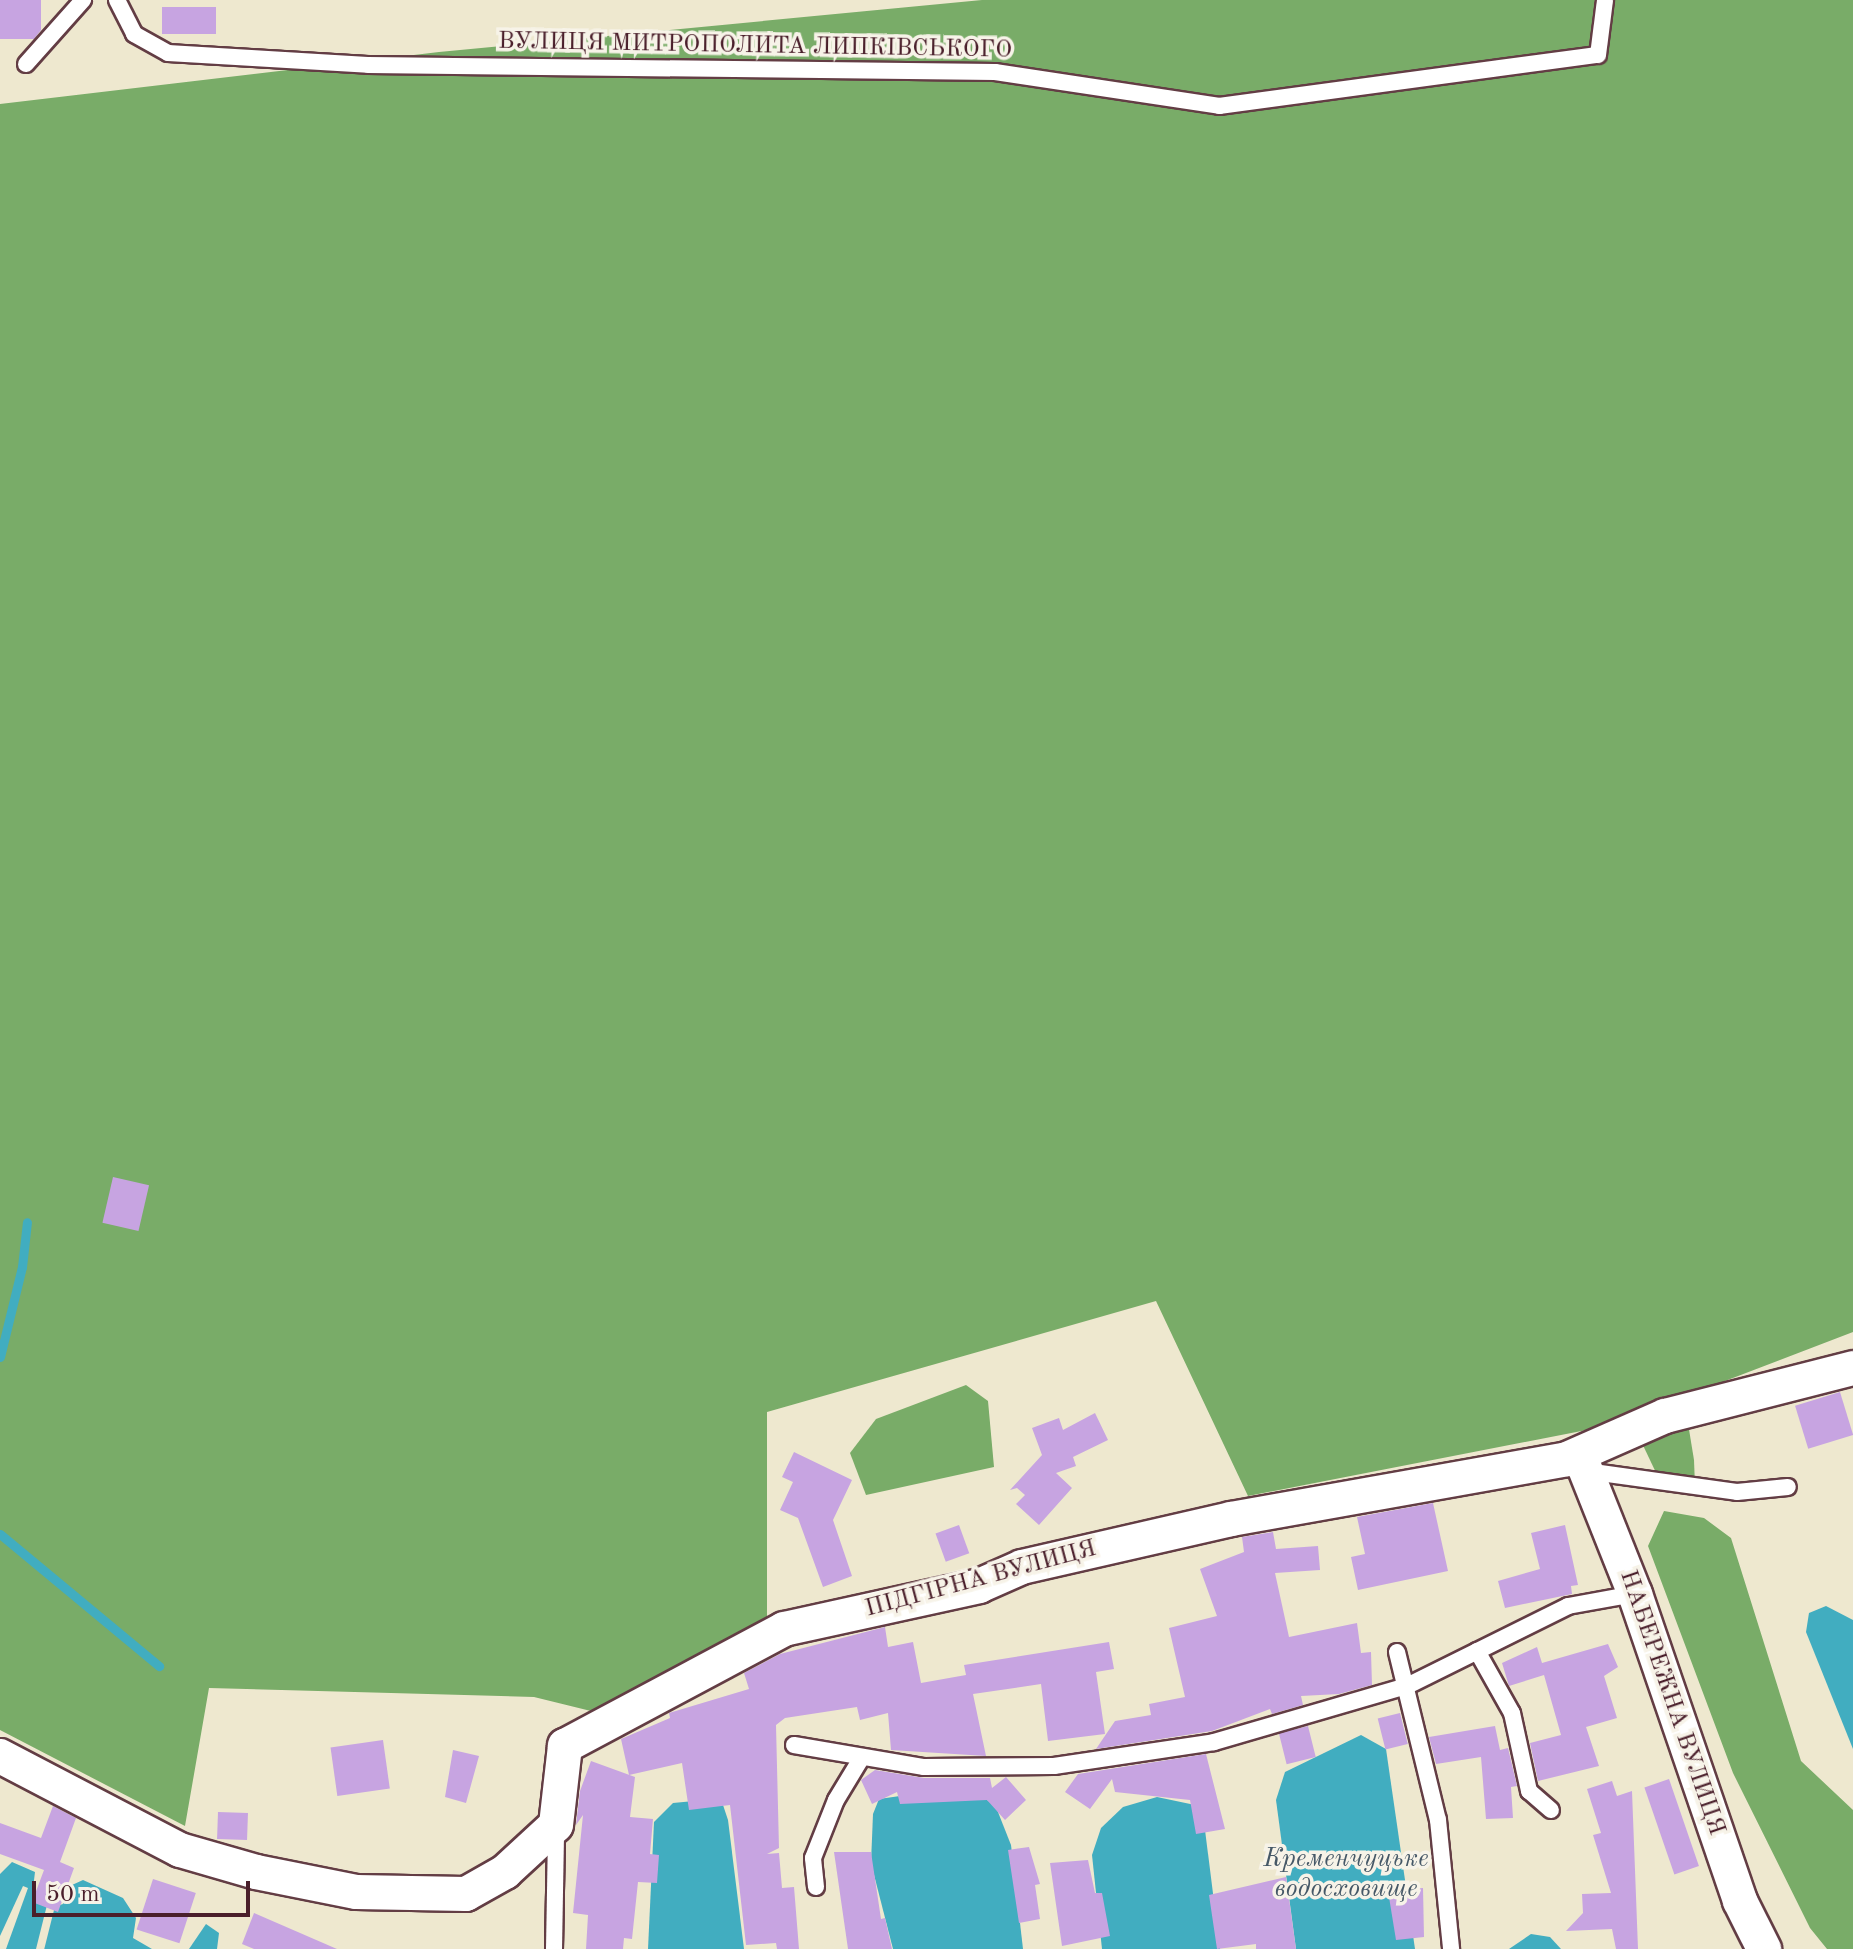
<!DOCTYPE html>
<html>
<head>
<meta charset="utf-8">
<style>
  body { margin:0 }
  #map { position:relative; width:1853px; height:1949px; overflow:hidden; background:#eee8cf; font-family:"Old Standard TT",serif }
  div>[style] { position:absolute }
  .forest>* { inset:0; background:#79ac68 }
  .water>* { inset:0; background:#41adc0 }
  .pier>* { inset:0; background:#eee8cf; transform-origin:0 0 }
  .stream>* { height:9px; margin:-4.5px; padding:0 4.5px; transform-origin:4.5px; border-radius:4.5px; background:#41adc0 }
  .building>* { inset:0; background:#c7a4e1; transform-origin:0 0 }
  .roads { filter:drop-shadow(2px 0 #633d44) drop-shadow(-2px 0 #633d44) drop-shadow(0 2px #633d44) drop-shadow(0 -2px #633d44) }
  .lane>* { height:16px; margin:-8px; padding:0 8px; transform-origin:8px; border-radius:8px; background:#fff }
  .street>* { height:34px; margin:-17px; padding:0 17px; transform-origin:17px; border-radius:17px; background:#fff }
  span { translate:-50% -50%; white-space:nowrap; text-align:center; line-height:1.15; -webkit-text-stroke:7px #f7f3e8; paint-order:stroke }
  .street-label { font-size:24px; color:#4a1f2b }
  .water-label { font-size:26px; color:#465867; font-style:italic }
  .scale { position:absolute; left:32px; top:1881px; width:218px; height:36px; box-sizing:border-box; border:4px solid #4a1f2b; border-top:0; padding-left:10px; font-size:24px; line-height:28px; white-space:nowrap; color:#4a1f2b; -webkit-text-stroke:6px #f7f3e8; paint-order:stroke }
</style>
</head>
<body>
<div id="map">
  <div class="forest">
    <i style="clip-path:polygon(982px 0,1853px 0,1853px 1332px,1607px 1426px,1248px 1496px,1156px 1301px,767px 1412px,767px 1628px,599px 1713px,534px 1697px,209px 1688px,185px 1826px,0 1730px,0 104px,439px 52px)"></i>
    <i style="clip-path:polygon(966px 1385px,988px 1401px,994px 1467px,866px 1495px,850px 1453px,876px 1419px)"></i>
    <i style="clip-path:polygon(1685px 1405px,1694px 1460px,1695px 1486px,1659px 1479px,1631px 1420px)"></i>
    <i style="clip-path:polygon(1664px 1511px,1704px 1518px,1731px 1538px,1801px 1761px,1853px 1810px,1853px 1949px,1827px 1949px,1810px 1928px,1733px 1773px,1648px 1546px)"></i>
  </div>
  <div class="water">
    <i style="clip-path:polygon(1826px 1606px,1853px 1620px,1853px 1749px,1806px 1632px,1809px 1613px)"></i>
    <i style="clip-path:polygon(1361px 1735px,1386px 1749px,1415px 1949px,1296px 1949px,1276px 1800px,1285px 1772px)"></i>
    <i style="clip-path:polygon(900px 1796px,982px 1796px,996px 1807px,1011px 1845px,1023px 1949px,893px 1949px,871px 1863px,873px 1814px,879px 1799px)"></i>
    <i style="clip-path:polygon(1157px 1797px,1195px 1805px,1204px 1822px,1220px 1949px,1102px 1949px,1092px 1855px,1101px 1828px,1123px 1807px)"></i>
    <i style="clip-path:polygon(715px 1799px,723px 1805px,728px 1820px,744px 1949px,648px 1949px,654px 1822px,673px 1803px)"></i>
    <i style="clip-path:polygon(12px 1862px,35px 1872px,32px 1897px,54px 1907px,63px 1904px,72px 1885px,83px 1880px,123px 1898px,136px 1918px,133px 1938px,152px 1949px,0 1949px,0 1874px)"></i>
    <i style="clip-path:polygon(206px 1924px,219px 1933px,217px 1949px,189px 1949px)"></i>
    <i style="clip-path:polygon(1531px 1934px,1550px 1937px,1561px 1949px,1509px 1949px)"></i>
  </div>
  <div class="pier">
    <i style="clip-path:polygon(23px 1886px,28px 1888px,6px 1949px,0 1949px,0 1936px)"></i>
    <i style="left:47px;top:1905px;width:8px;height:47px;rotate:14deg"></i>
  </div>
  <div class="stream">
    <i style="left:0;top:1357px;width:93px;rotate:-76.3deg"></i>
    <i style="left:22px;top:1267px;width:45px;rotate:-83.7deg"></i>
    <i style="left:0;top:1534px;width:207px;rotate:39.7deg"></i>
  </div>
  <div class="building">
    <i style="clip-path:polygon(0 0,41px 0,41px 30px,34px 39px,0 39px)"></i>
    <i style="left:216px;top:7px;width:27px;height:54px;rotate:90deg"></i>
    <i style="left:113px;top:1177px;width:37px;height:47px;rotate:13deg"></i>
    <i style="left:1840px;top:1392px;width:45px;height:47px;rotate:73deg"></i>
    <i style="clip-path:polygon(1095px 1413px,1108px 1440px,1073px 1457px,1076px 1466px,1056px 1473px,1072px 1488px,1039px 1525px,1016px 1504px,1025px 1495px,1017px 1488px,1010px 1490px,1042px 1455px,1032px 1428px,1059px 1418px,1063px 1430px)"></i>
    <i style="clip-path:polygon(794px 1452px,852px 1480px,833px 1520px,852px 1576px,823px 1587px,798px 1518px,780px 1510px,793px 1482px,782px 1477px)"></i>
    <i style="clip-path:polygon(1433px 1503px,1448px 1571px,1358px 1590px,1351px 1557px,1365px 1554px,1357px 1517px)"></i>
    <i style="left:959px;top:1525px;width:30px;height:25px;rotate:70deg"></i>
    <i style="clip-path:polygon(1565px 1525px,1578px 1585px,1571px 1586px,1572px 1594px,1505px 1608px,1498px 1581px,1540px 1569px,1531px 1533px)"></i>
    <i style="clip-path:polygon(1273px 1532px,1276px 1549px,1318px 1546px,1320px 1570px,1275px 1573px,1289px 1637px,1357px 1623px,1361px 1653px,1371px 1652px,1372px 1685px,1339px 1694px,1301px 1696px,1303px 1705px,1272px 1714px,1270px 1709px,1212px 1731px,1096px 1749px,1115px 1721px,1151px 1715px,1149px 1704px,1185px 1697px,1169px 1628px,1217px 1616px,1200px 1569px,1244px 1552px,1242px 1537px)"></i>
    <i style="clip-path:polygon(885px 1627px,888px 1647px,913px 1642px,921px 1683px,966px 1675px,964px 1665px,1109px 1642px,1114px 1669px,1096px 1672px,1105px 1734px,1048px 1741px,1041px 1684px,973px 1694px,986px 1756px,891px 1750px,888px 1713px,860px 1720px,857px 1707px,785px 1718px,776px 1725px,779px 1848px,767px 1854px,779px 1853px,782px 1888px,794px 1887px,799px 1949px,777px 1949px,776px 1943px,746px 1945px,730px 1805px,689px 1810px,682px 1763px,629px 1775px,621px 1739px,670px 1718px,669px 1713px,749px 1689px,744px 1673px,780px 1654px)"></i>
    <i style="clip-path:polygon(1608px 1644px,1618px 1667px,1604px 1676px,1617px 1718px,1586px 1727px,1599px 1766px,1538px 1781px,1530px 1743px,1561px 1735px,1544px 1675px,1509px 1686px,1502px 1663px,1537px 1647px,1542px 1663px)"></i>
    <i style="left:1400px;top:1713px;width:32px;height:23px;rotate:76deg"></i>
    <i style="left:1308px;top:1726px;width:32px;height:30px;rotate:76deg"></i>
    <i style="clip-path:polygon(1495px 1726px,1500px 1750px,1508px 1748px,1517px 1786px,1511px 1787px,1513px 1818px,1486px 1819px,1481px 1757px,1436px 1764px,1429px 1737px)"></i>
    <i style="left:383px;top:1740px;width:49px;height:53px;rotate:82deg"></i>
    <i style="clip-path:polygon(453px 1750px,479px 1756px,466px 1803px,445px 1797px)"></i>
    <i style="clip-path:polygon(1206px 1754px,1225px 1829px,1196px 1834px,1190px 1800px,1115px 1792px,1112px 1779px,1090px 1809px,1065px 1792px,1078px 1774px)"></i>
    <i style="clip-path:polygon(591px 1761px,635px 1777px,630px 1817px,653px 1819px,650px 1854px,659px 1855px,657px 1883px,638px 1882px,632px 1939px,624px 1938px,623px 1949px,586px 1949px,588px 1915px,573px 1913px,583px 1815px,576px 1825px,580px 1791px)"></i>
    <i style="clip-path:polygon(875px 1770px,924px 1778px,990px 1778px,992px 1788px,1006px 1777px,1026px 1800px,1005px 1820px,987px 1800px,900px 1804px,897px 1792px,872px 1804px,861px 1780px)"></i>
    <i style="left:1669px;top:1779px;width:92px;height:26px;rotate:71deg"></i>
    <i style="clip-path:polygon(1612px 1781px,1617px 1796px,1632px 1791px,1638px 1949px,1616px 1949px,1612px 1929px,1566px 1931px,1583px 1913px,1582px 1894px,1611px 1893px,1593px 1835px,1601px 1833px,1587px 1789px)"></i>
    <i style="clip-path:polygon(53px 1806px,76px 1818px,60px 1862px,74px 1868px,58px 1912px,32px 1902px,44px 1870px,0 1854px,0 1823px,41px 1838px)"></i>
    <i style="left:218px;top:1812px;width:30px;height:27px;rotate:2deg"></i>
    <i style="clip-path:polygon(1029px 1847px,1040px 1884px,1035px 1885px,1040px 1919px,1019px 1923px,1008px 1850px)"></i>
    <i style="clip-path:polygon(834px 1852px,871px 1852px,881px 1919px,885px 1918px,892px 1949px,848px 1949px)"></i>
    <i style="clip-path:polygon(1088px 1860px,1095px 1893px,1102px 1893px,1110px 1936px,1062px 1946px,1050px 1863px)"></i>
    <i style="clip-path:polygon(1286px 1877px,1296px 1949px,1256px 1949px,1256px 1944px,1217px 1949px,1209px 1895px)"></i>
    <i style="left:153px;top:1879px;width:45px;height:53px;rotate:18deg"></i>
    <i style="clip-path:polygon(1423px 1888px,1424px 1937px,1396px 1940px,1388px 1891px)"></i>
    <i style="clip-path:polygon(254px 1913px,337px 1949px,254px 1949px,242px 1944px)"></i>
  </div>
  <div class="roads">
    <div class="lane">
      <i style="left:117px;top:0;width:38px;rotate:63deg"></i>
      <i style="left:134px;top:34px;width:39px;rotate:29deg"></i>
      <i style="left:168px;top:53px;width:200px;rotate:3.4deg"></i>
      <i style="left:368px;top:65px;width:627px;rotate:0.64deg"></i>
      <i style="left:995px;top:72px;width:227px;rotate:8.6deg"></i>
      <i style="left:1219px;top:106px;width:382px;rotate:-7.7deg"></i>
      <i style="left:1598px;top:55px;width:55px;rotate:-82.7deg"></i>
      <i style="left:26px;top:64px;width:86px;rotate:-48.3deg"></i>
      <i style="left:1586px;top:1471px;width:152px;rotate:7.9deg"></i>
      <i style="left:1737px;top:1492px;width:51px;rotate:-5.6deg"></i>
      <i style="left:1477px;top:1651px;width:71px;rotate:60.6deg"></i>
      <i style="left:1512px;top:1713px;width:80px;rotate:77.7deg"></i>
      <i style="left:1529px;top:1791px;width:29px;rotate:41deg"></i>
      <i style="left:1397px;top:1652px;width:173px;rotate:76.3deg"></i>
      <i style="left:1438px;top:1820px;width:130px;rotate:84.2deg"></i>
      <i style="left:794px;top:1745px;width:132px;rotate:9.6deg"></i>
      <i style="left:924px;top:1767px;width:130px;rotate:-0.4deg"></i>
      <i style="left:1054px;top:1766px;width:162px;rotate:-8.5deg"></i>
      <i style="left:1214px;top:1742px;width:201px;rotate:-16.2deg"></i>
      <i style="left:1407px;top:1686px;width:180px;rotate:-26.4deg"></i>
      <i style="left:1568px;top:1606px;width:68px;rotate:-10.2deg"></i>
      <i style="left:816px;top:1887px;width:29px;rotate:-96deg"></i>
      <i style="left:813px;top:1858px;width:62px;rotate:-68.4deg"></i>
      <i style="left:836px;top:1800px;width:50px;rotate:-58.8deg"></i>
      <i style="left:554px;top:1949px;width:119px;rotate:-89deg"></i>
    </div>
    <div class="street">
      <i style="left:1580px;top:1456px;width:149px;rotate:68.3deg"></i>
      <i style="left:1635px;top:1594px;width:324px;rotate:71.1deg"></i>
      <i style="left:1740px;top:1901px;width:54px;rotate:63.4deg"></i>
      <i style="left:0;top:1756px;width:203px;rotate:27.6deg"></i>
      <i style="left:180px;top:1850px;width:79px;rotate:16.1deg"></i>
      <i style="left:256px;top:1872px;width:102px;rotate:11.3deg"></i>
      <i style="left:356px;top:1892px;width:110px;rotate:1deg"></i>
      <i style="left:466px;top:1894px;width:45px;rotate:-29.4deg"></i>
      <i style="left:505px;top:1872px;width:69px;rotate:-42.7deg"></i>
      <i style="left:556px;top:1825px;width:80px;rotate:-83.5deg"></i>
      <i style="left:565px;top:1746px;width:248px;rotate:-28.1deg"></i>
      <i style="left:784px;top:1629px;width:200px;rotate:-12.4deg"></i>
      <i style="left:979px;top:1586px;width:47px;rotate:-23.8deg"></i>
      <i style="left:1022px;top:1567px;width:214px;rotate:-12.9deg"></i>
      <i style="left:1231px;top:1519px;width:341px;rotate:-10.1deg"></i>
      <i style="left:1567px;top:1459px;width:107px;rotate:-23.7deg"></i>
      <i style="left:1665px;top:1416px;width:194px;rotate:-14.3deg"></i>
    </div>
  </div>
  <div class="street-label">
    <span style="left:755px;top:47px;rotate:1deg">ВУЛИЦЯ МИТРОПОЛИТА ЛИПКІВСЬКОГО</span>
    <span style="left:981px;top:1580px;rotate:-15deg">ПІДГІРНА ВУЛИЦЯ</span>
    <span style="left:1671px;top:1703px;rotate:71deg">НАБЕРЕЖНА ВУЛИЦЯ</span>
  </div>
  <div class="water-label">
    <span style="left:1346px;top:1875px">Кременчуцьке<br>водосховище</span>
  </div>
  <div class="scale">50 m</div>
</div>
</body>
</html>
